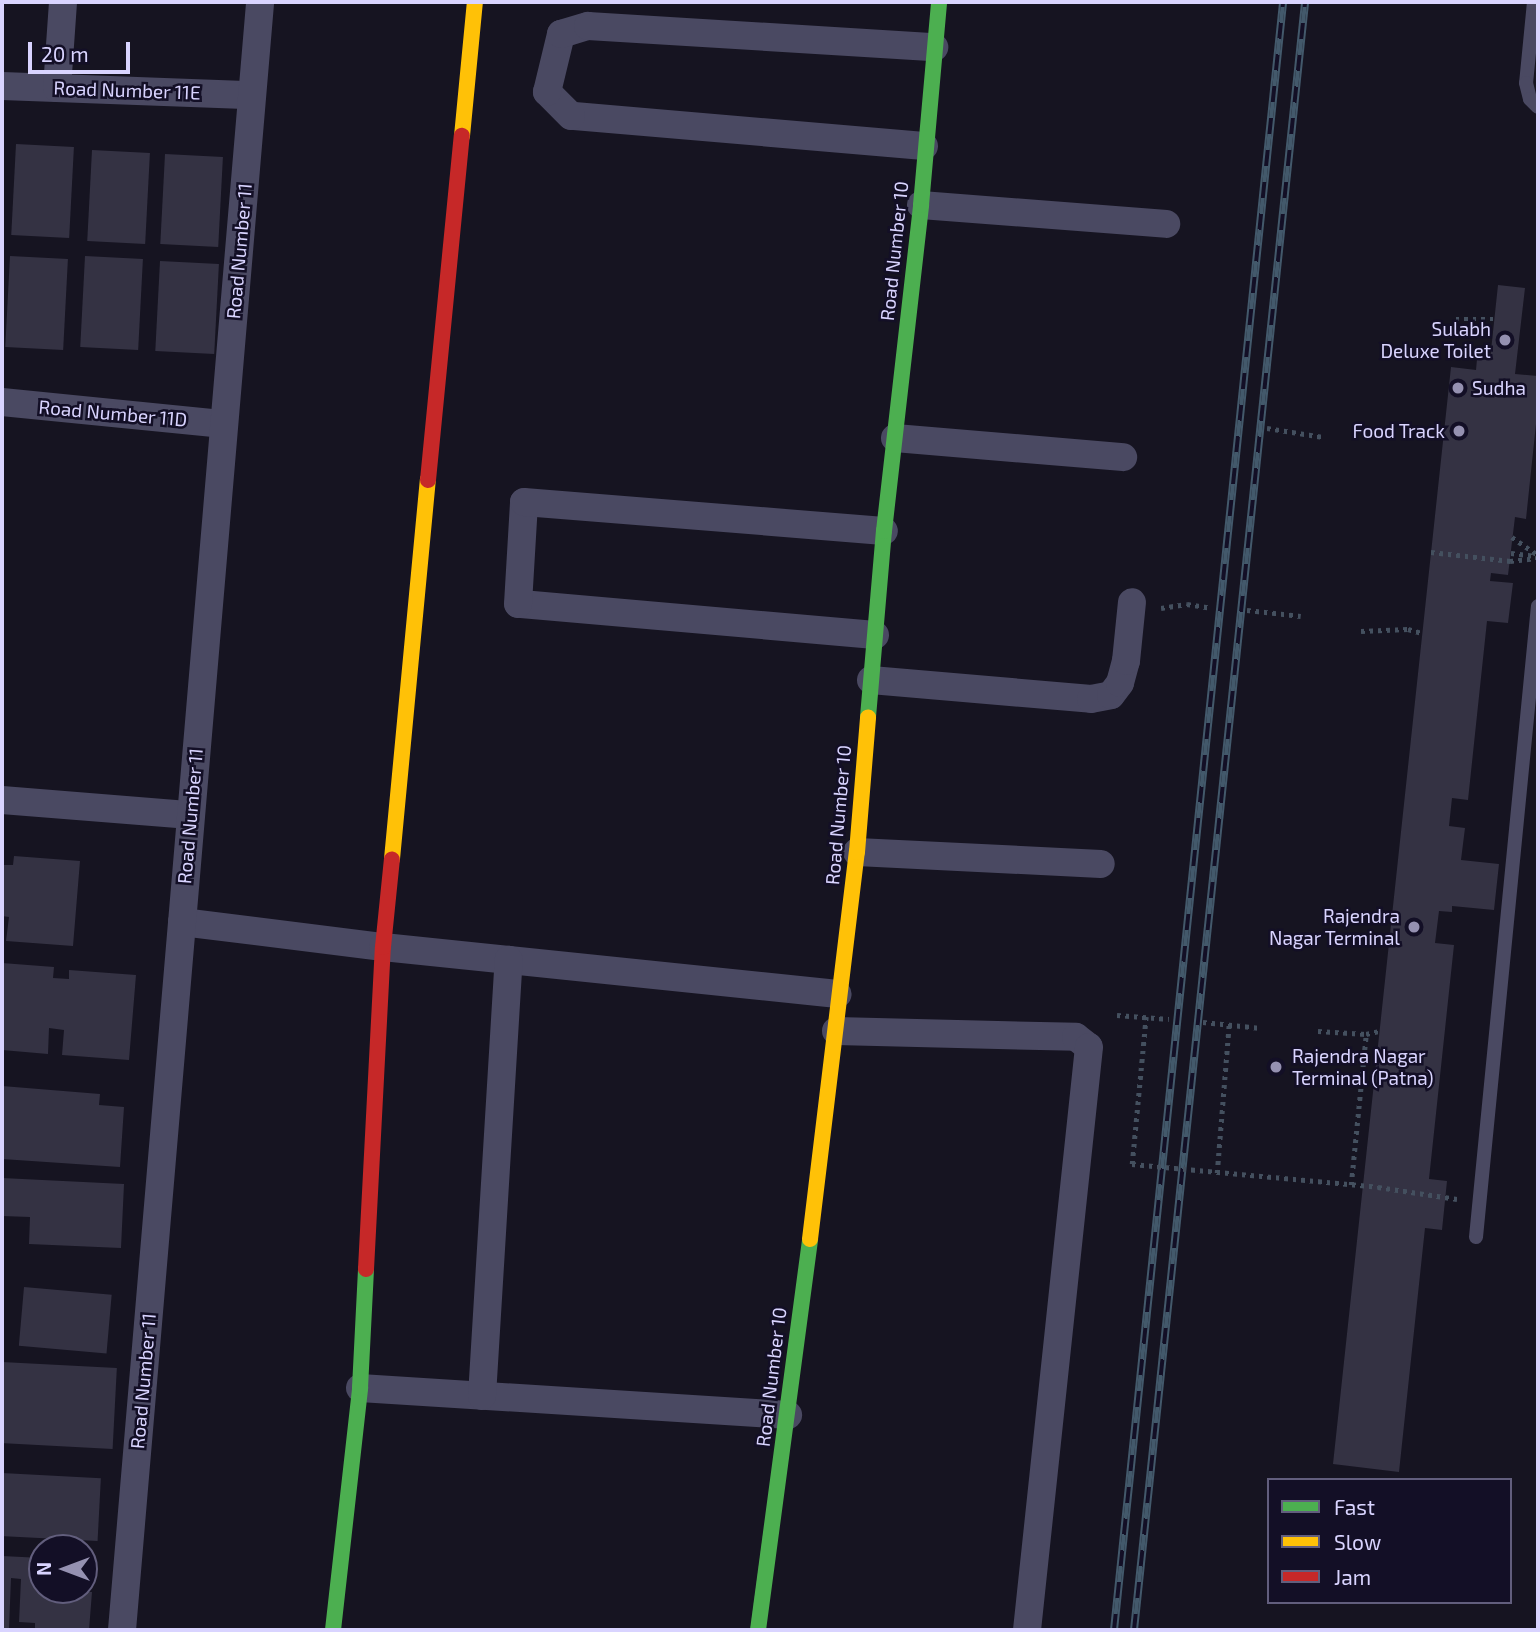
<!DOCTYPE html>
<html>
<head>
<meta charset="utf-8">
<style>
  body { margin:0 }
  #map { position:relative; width:1540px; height:1632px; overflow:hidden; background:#161421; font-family:"Exo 2",sans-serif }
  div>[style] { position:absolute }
  .building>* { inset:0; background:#343243; transform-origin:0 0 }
  .path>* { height:4.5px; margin-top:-2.25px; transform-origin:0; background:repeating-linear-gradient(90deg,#44505f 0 3.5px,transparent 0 8.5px) }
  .lane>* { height:14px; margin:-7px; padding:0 7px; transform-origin:7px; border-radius:7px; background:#4a4962 }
  .street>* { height:28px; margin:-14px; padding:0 14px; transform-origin:14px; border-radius:14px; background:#4a4962 }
  .fast>* { height:16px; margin:-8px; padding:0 8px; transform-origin:8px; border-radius:8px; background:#4caf50 }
  .slow>* { height:16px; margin:-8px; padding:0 8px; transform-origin:8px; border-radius:8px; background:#ffc107 }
  .jam>* { height:16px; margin:-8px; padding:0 8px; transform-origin:8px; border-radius:8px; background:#c62828 }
  .rail>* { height:8px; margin-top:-4px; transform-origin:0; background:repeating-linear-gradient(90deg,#130f26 0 16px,#43596b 0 32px); box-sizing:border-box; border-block:2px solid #43596b }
  .path-bridge>* { height:4.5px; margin-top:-2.25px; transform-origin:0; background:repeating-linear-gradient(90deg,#44505f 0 3.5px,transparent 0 8.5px) }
  .dots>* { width:19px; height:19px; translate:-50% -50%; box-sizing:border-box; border:4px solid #130f26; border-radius:50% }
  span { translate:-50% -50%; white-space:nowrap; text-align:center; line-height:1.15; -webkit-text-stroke:5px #130f26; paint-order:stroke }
  .street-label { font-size:19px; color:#d9d4ff }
  .poi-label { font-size:19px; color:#d9d4ff }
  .right { translate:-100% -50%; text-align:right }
  .left { translate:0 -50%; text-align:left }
  .frame { position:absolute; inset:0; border:4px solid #d9d4ff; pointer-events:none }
  .legend { position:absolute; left:1267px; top:1478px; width:245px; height:126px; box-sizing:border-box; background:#130f26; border:2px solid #625e7d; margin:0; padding:9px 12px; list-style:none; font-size:21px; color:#d9d4ff }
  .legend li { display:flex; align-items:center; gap:14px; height:35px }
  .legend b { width:35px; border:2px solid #625e7d }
  .north { position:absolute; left:28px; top:1534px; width:70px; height:70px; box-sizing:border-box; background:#130f26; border:2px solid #625e7d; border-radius:50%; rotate:270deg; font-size:19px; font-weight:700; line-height:28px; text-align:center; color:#d9d4ff }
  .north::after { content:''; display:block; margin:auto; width:24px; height:32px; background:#9591b1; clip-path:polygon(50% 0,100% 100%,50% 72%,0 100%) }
  .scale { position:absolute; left:28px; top:42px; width:102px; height:32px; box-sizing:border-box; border:4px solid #d9d4ff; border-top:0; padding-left:9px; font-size:21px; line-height:24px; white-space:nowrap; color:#d9d4ff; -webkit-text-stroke:5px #130f26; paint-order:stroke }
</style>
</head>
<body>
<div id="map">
  <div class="building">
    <i style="left:16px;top:144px;width:58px;height:91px;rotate:3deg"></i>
    <i style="left:92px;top:150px;width:58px;height:91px;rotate:3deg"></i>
    <i style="left:165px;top:154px;width:58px;height:90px;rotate:3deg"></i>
    <i style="left:10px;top:256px;width:58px;height:91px;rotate:3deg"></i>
    <i style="left:85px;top:256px;width:58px;height:91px;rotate:3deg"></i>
    <i style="left:160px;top:261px;width:59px;height:90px;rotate:3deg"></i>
    <i style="clip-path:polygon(1498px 285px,1525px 288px,1515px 374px,1538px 376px,1538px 405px,1526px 519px,1515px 517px,1508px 575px,1491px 573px,1490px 581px,1513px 583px,1508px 623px,1487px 621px,1468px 800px,1452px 798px,1449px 826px,1465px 828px,1461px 860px,1499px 864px,1494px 910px,1452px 906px,1452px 912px,1439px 911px,1435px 943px,1454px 945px,1429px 1179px,1447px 1181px,1442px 1230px,1425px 1228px,1399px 1472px,1333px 1464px,1451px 367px,1476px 370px,1477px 359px,1490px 360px)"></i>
    <i style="clip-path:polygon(14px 856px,80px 861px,73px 946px,6px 941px,9px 917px,2px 916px,2px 865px,13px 865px)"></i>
    <i style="clip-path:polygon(2px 963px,54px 967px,53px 978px,69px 979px,69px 970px,136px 975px,129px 1060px,62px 1055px,64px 1030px,49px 1028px,48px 1054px,2px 1050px)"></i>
    <i style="clip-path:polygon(2px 1086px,100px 1094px,99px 1105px,124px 1107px,120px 1167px,2px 1159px)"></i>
    <i style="clip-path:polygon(2px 1178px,124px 1184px,121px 1248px,29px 1244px,30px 1217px,2px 1216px)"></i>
    <i style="left:24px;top:1287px;width:88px;height:59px;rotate:5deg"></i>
    <i style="left:2px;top:1362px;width:115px;height:81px;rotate:3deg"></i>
    <i style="left:2px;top:1473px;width:99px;height:63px;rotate:3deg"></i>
    <i style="clip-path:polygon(2px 1556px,42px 1558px,42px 1590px,92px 1592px,89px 1630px,35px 1630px,35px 1623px,19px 1622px,21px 1579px,11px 1578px,9px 1629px,2px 1629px)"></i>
  </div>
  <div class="path">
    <i style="left:1456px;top:319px;width:38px"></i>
    <i style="left:1267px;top:428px;width:57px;rotate:9.1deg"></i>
    <i style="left:1512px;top:537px;width:32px;rotate:35deg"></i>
    <i style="left:1431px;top:552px;width:80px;rotate:6.5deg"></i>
    <i style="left:1510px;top:561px;width:28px;rotate:-6deg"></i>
    <i style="left:1511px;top:553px;width:23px;rotate:7deg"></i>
    <i style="left:1161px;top:608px;width:26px;rotate:-9deg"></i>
    <i style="left:1187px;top:604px;width:24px;rotate:9deg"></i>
    <i style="left:1247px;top:610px;width:54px;rotate:6.3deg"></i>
    <i style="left:1361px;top:631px;width:47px;rotate:-2.4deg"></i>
    <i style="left:1408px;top:629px;width:15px;rotate:16deg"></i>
    <i style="left:1117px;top:1015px;width:52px;rotate:4.4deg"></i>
    <i style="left:1203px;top:1022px;width:58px;rotate:5.9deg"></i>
    <i style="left:1318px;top:1031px;width:48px;rotate:3.6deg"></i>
    <i style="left:1366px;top:1034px;width:13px;rotate:-13deg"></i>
    <i style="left:1132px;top:1164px;width:148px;rotate:-84.6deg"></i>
    <i style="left:1217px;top:1173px;width:149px;rotate:-85.4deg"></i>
    <i style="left:1351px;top:1185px;width:152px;rotate:-84.3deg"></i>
    <i style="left:1378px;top:1187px;width:80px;rotate:8.6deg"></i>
  </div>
  <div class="lane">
    <i style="left:1534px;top:2px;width:81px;rotate:95.6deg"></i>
    <i style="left:1526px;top:83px;width:16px;rotate:76deg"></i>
    <i style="left:1530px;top:99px;width:11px;rotate:45deg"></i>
    <i style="left:1476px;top:1237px;width:634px;rotate:-84.39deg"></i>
  </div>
  <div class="street">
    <i style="left:2px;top:86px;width:250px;rotate:2.1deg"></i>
    <i style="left:57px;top:88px;width:86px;rotate:-86deg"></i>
    <i style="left:924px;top:146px;width:354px;rotate:-175.1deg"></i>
    <i style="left:571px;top:116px;width:34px;rotate:-135deg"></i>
    <i style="left:547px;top:92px;width:60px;rotate:-76.4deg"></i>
    <i style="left:561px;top:34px;width:28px;rotate:-17deg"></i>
    <i style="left:588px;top:26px;width:347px;rotate:3.5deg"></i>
    <i style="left:921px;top:205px;width:246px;rotate:4.4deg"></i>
    <i style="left:2px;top:402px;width:223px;rotate:5.7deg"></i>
    <i style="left:895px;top:438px;width:229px;rotate:4.8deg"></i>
    <i style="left:875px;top:635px;width:358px;rotate:-175deg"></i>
    <i style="left:518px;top:604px;width:102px;rotate:-86.6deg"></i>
    <i style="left:524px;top:502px;width:361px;rotate:4.6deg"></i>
    <i style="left:871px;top:680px;width:221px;rotate:4.9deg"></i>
    <i style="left:1091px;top:699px;width:20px;rotate:-11deg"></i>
    <i style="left:1111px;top:695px;width:15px;rotate:-53deg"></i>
    <i style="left:1120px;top:683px;width:23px;rotate:-75deg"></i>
    <i style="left:1126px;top:661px;width:59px;rotate:-84.2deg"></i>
    <i style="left:2px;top:800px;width:189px;rotate:4.6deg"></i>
    <i style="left:857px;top:852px;width:244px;rotate:2.8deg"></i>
    <i style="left:182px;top:922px;width:203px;rotate:7.1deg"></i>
    <i style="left:383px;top:947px;width:457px;rotate:5.9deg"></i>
    <i style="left:836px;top:1031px;width:240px;rotate:1.4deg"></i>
    <i style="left:1076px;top:1037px;width:16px;rotate:38deg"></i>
    <i style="left:1089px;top:1047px;width:586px;rotate:96.07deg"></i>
    <i style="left:360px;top:1388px;width:429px;rotate:3.6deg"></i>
    <i style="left:482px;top:1396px;width:437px;rotate:-86.5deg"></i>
    <i style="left:122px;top:1630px;width:1634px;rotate:-85.15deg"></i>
  </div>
  <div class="fast">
    <i style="left:868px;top:717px;width:187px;rotate:-85.1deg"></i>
    <i style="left:884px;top:531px;width:328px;rotate:-83.5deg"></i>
    <i style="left:921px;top:205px;width:204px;rotate:-84.9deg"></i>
    <i style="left:333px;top:1630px;width:244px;rotate:-83.6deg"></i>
    <i style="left:360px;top:1388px;width:119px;rotate:-87.1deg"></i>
    <i style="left:758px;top:1630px;width:394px;rotate:-82.4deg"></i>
  </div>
  <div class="slow">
    <i style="left:462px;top:136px;width:135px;rotate:-84.5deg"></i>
    <i style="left:392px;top:859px;width:381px;rotate:-84.6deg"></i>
    <i style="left:810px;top:1239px;width:390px;rotate:-83.1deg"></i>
    <i style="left:857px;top:852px;width:135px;rotate:-85.3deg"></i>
  </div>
  <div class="jam">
    <i style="left:428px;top:480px;width:346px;rotate:-84.4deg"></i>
    <i style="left:366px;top:1269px;width:322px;rotate:-87deg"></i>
    <i style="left:383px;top:947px;width:88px;rotate:-84.2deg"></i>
  </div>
  <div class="rail">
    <i style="left:1114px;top:1630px;width:1637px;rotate:-84.07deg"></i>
    <i style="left:1134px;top:1630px;width:1637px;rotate:-84deg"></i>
  </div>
  <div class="path-bridge">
    <i style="left:1132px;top:1164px;width:247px;rotate:5.3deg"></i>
  </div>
  <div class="dots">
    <i style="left:1505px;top:340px;background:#9591b1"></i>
    <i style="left:1458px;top:388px;background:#9591b1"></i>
    <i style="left:1459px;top:431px;background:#9591b1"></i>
    <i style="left:1414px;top:927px;background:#9591b1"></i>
    <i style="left:1276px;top:1067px;background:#9591b1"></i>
  </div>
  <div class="street-label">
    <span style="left:127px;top:90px;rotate:2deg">Road Number 11E</span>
    <span style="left:239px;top:251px;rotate:-85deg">Road Number 11</span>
    <span style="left:894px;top:251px;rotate:-84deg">Road Number 10</span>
    <span style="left:113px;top:413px;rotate:5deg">Road Number 11D</span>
    <span style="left:838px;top:815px;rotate:-85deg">Road Number 10</span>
    <span style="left:190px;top:816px;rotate:-85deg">Road Number 11</span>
    <span style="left:771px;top:1377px;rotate:-83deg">Road Number 10</span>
    <span style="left:143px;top:1381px;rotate:-85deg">Road Number 11</span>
  </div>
  <div class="poi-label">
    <span class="right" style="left:1491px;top:340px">Sulabh<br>Deluxe Toilet</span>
    <span class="left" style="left:1472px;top:388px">Sudha</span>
    <span class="right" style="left:1445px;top:431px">Food Track</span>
    <span class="right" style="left:1400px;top:927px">Rajendra<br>Nagar Terminal</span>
    <span class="left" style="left:1292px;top:1067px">Rajendra Nagar<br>Terminal (Patna)</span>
  </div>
  <div class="frame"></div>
  <ul class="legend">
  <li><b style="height:9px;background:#4caf50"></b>Fast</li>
  <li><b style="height:9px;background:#ffc107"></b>Slow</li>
  <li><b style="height:9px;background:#c62828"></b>Jam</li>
  </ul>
  <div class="north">N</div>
  <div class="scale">20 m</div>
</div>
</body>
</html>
